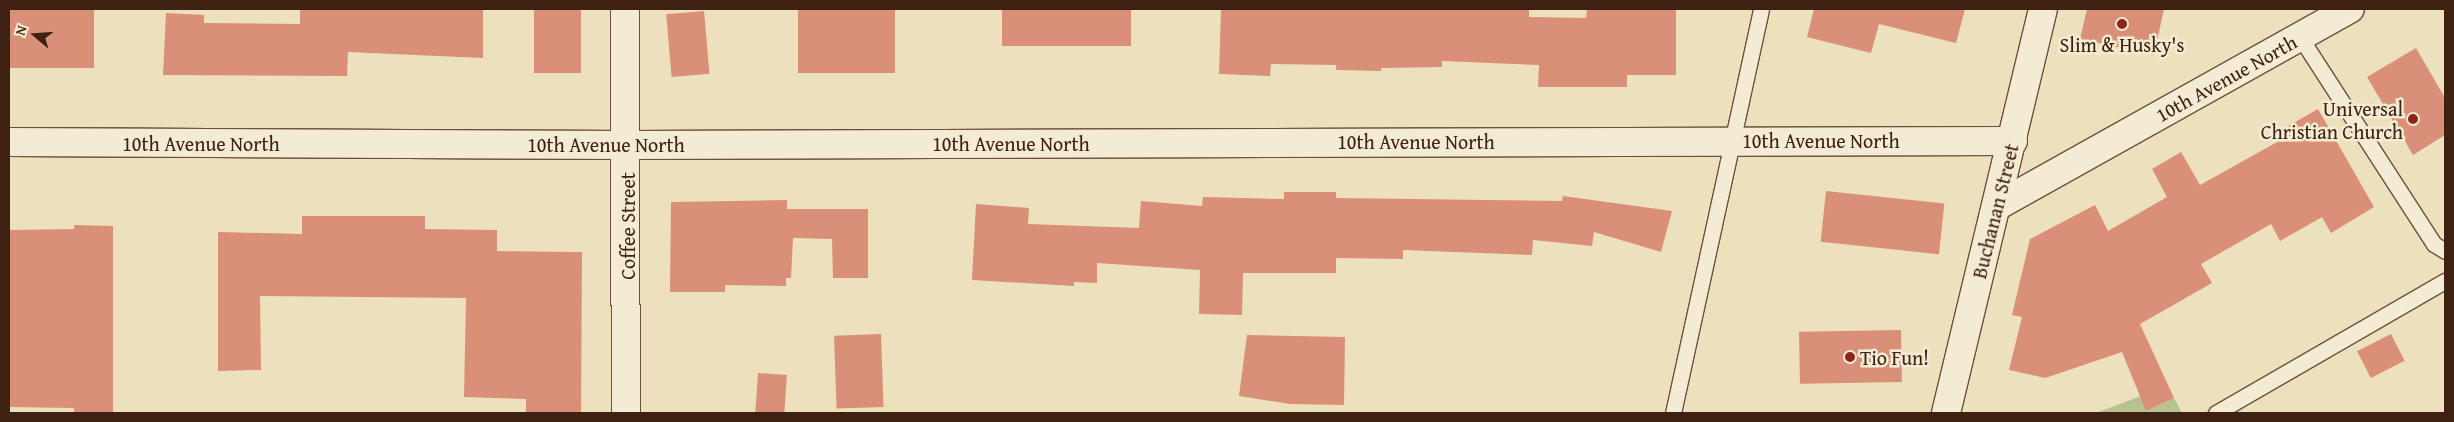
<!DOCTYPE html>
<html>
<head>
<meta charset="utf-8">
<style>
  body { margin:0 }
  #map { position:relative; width:2454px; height:422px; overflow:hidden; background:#ede0bc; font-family:"Gentium Book Plus",serif }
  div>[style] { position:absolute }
  .green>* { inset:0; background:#b8c291 }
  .building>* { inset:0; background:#da8f79; transform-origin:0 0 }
  .roads { filter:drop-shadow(1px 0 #6a513c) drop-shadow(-1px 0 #6a513c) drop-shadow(0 1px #6a513c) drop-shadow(0 -1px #6a513c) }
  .service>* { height:15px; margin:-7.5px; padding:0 7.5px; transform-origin:7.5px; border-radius:7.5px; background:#f3ebd3 }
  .minor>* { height:28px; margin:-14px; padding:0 14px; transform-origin:14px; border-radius:14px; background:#f3ebd3 }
  .tertiary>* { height:28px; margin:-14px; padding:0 14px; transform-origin:14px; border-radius:14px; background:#f3ebd3 }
  .dots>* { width:14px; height:14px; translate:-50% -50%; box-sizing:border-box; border:2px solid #f3ebd3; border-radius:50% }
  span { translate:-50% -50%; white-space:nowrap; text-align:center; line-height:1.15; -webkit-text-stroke:5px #f3ebd3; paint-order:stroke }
  .poi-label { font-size:20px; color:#3e2111 }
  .right { translate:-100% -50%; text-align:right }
  .left { translate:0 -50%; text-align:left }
  .street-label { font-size:20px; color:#3e2111 }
  .frame { position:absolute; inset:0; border:10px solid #3e2111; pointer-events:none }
  .north { position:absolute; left:10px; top:10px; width:50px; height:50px; -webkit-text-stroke:4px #f3ebd3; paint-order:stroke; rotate:288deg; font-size:14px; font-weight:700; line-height:20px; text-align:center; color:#3e2111 }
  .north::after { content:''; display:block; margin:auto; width:18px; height:22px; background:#3e2111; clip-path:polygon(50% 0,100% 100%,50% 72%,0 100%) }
</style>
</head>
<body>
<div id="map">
  <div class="green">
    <i style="clip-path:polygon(2141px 396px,2146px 411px,2174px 398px,2182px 413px,2096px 413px)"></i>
  </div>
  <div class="building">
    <i style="left:9px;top:9px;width:85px;height:59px"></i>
    <i style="clip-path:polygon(300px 9px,483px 9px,483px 58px,348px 52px,347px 76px,163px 75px,166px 13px,204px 15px,204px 23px,300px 24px)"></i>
    <i style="left:534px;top:9px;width:47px;height:64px"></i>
    <i style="left:798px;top:9px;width:97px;height:64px"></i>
    <i style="left:1002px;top:9px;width:129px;height:37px"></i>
    <i style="clip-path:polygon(1221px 9px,1529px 9px,1529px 17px,1586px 18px,1587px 9px,1676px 9px,1676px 75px,1627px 75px,1627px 87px,1538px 87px,1539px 65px,1442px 61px,1442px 67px,1381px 68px,1381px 71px,1336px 70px,1336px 65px,1271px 64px,1270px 76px,1219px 74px)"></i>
    <i style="clip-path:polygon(1814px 9px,1965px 9px,1956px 43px,1879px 24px,1871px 53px,1807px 37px)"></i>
    <i style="clip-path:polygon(2087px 9px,2164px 9px,2154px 55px,2080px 39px)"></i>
    <i style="left:704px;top:11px;width:63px;height:38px;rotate:85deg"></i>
    <i style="clip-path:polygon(2416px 48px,2445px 98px,2445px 135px,2413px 155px,2367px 77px)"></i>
    <i style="clip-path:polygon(2318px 109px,2374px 207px,2331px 233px,2322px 217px,2280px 241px,2271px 224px,2201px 264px,2212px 283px,2140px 324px,2174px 398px,2146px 411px,2122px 352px,2045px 378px,2009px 370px,2022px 317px,2012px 315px,2030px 239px,2095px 205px,2108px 231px,2167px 197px,2152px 169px,2181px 152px,2200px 185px,2279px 141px,2274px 134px)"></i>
    <i style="left:1826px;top:191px;width:119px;height:51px;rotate:6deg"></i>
    <i style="clip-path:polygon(1284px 192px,1336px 192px,1336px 198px,1562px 201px,1563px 196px,1672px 211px,1661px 252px,1594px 232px,1592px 246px,1533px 240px,1532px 255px,1403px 250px,1403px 259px,1336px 258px,1336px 273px,1243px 273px,1242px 315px,1199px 314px,1200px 270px,1097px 263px,1097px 283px,1074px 282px,1074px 286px,972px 280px,976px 204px,1029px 208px,1028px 224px,1139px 228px,1141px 201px,1202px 206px,1203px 197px,1284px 199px)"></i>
    <i style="clip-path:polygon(787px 200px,787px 209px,868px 209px,868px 278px,833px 278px,832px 239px,793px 238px,791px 278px,786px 278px,786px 286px,725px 285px,725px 292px,670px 292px,671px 202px)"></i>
    <i style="clip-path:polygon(302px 216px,425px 216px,425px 229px,497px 230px,497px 251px,582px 252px,581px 413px,526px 413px,526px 399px,464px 397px,466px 298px,260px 296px,261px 370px,218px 371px,218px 232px,302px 234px)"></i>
    <i style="clip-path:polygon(74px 225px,113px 226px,113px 413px,74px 413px,74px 408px,9px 407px,9px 230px,74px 229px)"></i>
    <i style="left:1901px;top:330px;width:52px;height:102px;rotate:89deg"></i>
    <i style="left:881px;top:334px;width:73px;height:47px;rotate:88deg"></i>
    <i style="left:2391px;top:334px;width:30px;height:38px;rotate:63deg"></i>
    <i style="clip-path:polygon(1247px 335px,1345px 337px,1344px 405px,1290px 404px,1239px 396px)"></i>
    <i style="left:758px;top:373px;width:29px;height:40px;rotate:4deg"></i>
  </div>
  <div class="roads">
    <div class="service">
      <i style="left:2300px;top:37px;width:247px;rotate:57.1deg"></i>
      <i style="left:2434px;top:244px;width:13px;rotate:32deg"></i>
      <i style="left:1673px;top:413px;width:413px;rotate:-77.7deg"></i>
      <i style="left:2216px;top:413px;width:264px;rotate:-30deg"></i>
    </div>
    <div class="minor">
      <i style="left:625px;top:9px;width:404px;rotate:89.9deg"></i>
      <i style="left:9px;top:142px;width:618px;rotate:0.28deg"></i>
      <i style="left:627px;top:145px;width:1386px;rotate:-0.17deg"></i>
      <i style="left:1997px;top:206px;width:404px;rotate:-29.2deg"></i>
    </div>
    <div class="tertiary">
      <i style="left:1946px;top:413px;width:415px;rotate:-76.5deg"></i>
    </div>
  </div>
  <div class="dots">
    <i style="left:2122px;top:24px;background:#8f2418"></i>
    <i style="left:2413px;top:119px;background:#8f2418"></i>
    <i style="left:1850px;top:357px;background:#8f2418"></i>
  </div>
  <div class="poi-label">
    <span style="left:2122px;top:44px">Slim &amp; Husky's</span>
    <span class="right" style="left:2403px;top:120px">Universal<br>Christian Church</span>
    <span class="left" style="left:1860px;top:357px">Tio Fun!</span>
  </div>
  <div class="street-label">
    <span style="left:2226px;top:78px;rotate:-29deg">10th Avenue North</span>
    <span style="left:1821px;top:140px">10th Avenue North</span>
    <span style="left:1416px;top:141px">10th Avenue North</span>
    <span style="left:201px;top:143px">10th Avenue North</span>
    <span style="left:1011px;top:143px">10th Avenue North</span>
    <span style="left:606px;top:144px">10th Avenue North</span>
    <span style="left:1995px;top:211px;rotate:-76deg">Buchanan Street</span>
    <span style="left:627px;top:226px;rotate:-90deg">Coffee Street</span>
  </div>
  <div class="frame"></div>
  <div class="north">N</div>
</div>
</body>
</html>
